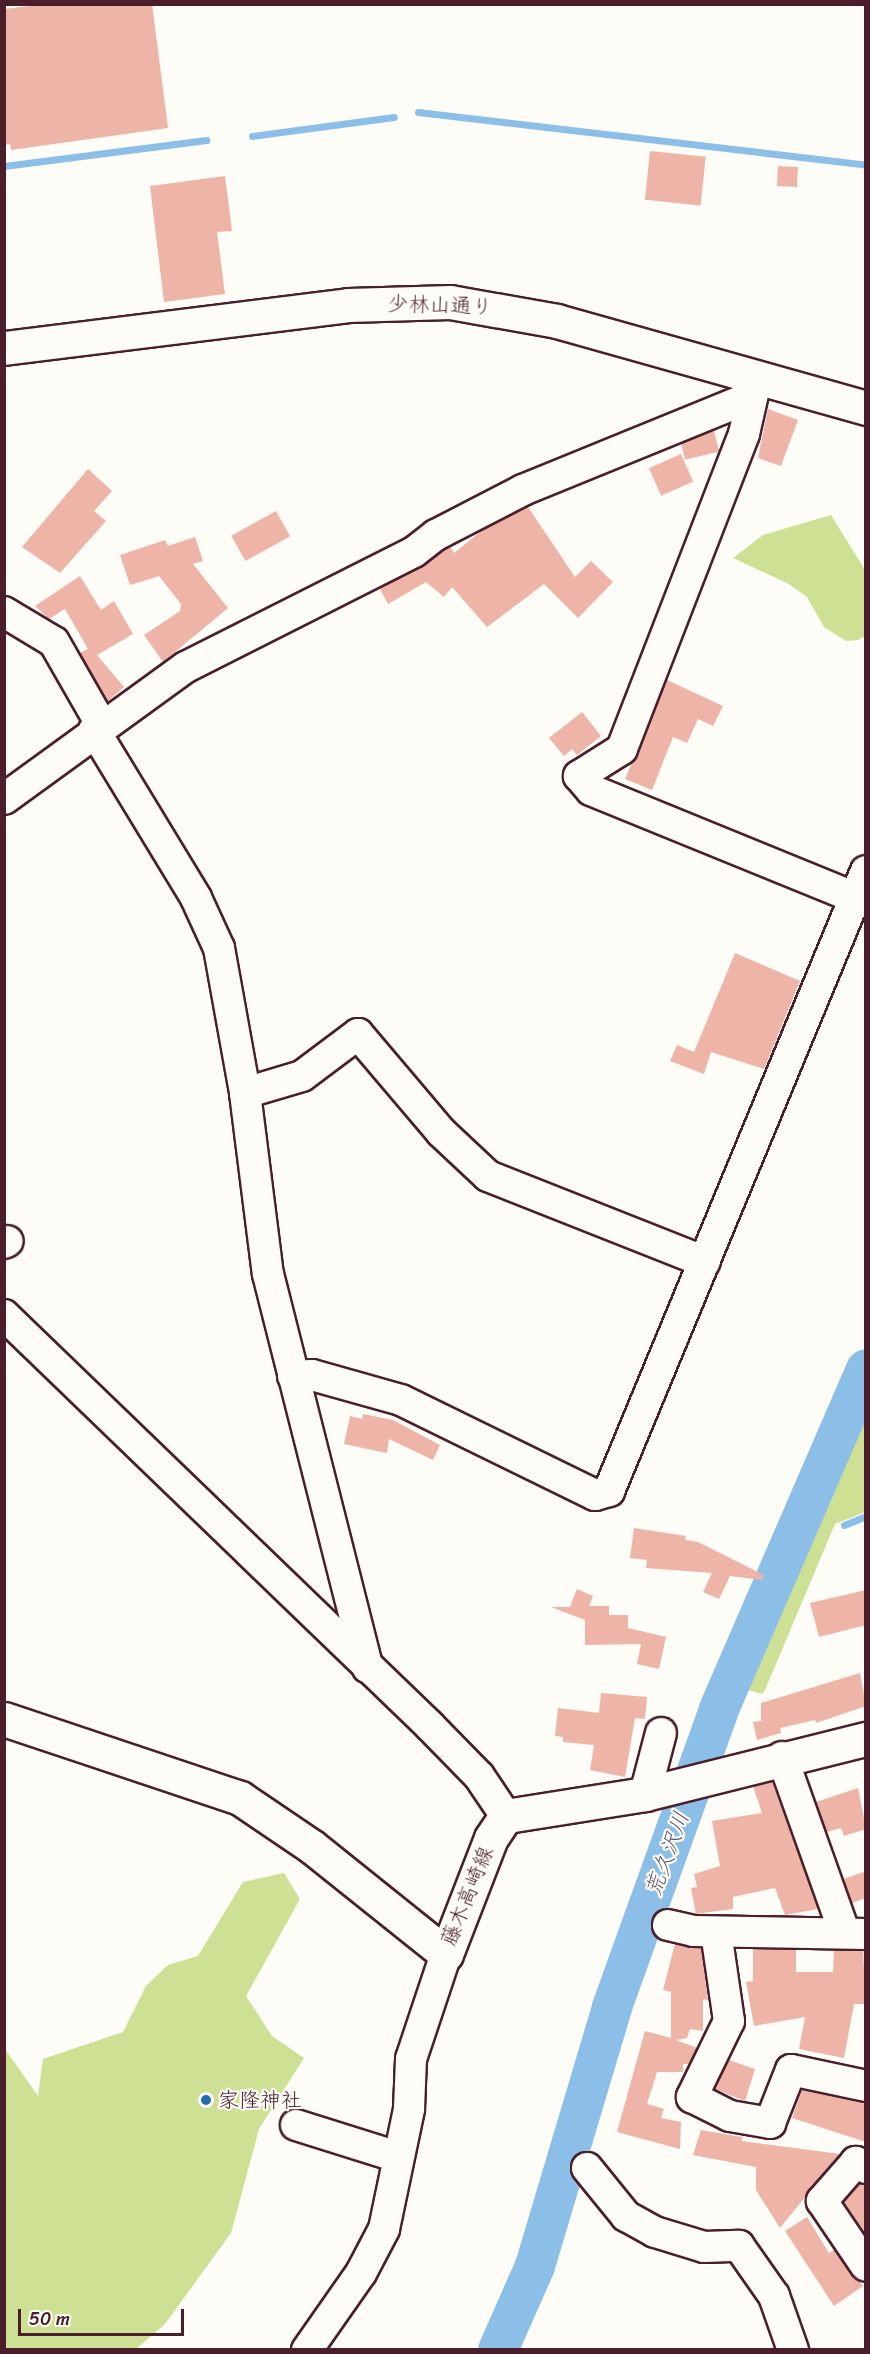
<!DOCTYPE html>
<html>
<head>
<meta charset="utf-8">
<style>
  body { margin:0 }
  #map { position:relative; width:870px; height:2354px; overflow:hidden; background:#fdfcf7; font-family:Sriracha,"Klee One",sans-serif }
  div>[style] { position:absolute }
  .green>* { inset:0; background:#cde094 }
  .stream>* { height:7px; margin:-3.5px; padding:0 3.5px; transform-origin:3.5px; border-radius:3.5px; background:#8cbfe8 }
  .river>* { height:40px; margin:-20px; padding:0 20px; transform-origin:20px; border-radius:20px; background:#8cbfe8 }
  .building>* { inset:0; background:#edb4a7; transform-origin:0 0 }
  .roads { filter:drop-shadow(2px 0 #4a1f2b) drop-shadow(-2px 0 #4a1f2b) drop-shadow(0 2px #4a1f2b) drop-shadow(0 -2px #4a1f2b) }
  .minor>* { height:30px; margin:-15px; padding:0 15px; transform-origin:15px; border-radius:15px; background:#fdfcf7 }
  .major>* { height:33px; margin:-16.5px; padding:0 16.5px; transform-origin:16.5px; border-radius:16.5px; background:#fdfcf7 }
  .dots>* { width:16px; height:16px; translate:-50% -50%; box-sizing:border-box; border:3px solid #fdfcf7; border-radius:50% }
  span { translate:-50% -50%; white-space:nowrap; text-align:center; line-height:1.15; -webkit-text-stroke:4.5px #fdfcf7; paint-order:stroke }
  .street-label { font-size:21px; color:#4a1f2b }
  .poi-label { font-size:21px; color:#4a1f2b }
  .left { translate:0 -50%; text-align:left }
  .water-label { font-size:22px; color:#61576d; font-style:italic }
  .frame { position:absolute; inset:0; border:6px solid #4a1f2b; pointer-events:none }
  .scale { position:absolute; left:18px; top:2309px; width:166px; height:27px; box-sizing:border-box; border:3px solid #4a1f2b; border-top:0; padding-left:8px; font-size:18px; line-height:21px; white-space:nowrap; color:#4a1f2b; -webkit-text-stroke:4px #fdfcf7; paint-order:stroke }
</style>
</head>
<body>
<div id="map">
  <div class="green">
    <i style="clip-path:polygon(831px 515px,865px 570px,865px 636px,858px 640px,846px 641px,824px 627px,807px 597px,789px 584px,733px 558px,763px 535px)"></i>
    <i style="clip-path:polygon(865px 1409px,865px 1512px,835px 1524px,765px 1690px,762px 1694px,748px 1690px,739px 1713px,735px 1711px)"></i>
    <i style="clip-path:polygon(284px 1873px,300px 1899px,246px 1996px,272px 2036px,304px 2058px,259px 2129px,231px 2233px,165px 2324px,136px 2349px,5px 2349px,5px 2049px,38px 2096px,43px 2059px,123px 2032px,146px 1986px,168px 1965px,198px 1956px,243px 1882px)"></i>
  </div>
  <div class="stream">
    <i style="left:418px;top:112px;width:451px;rotate:6.7deg"></i>
    <i style="left:252px;top:136px;width:143px;rotate:-7.6deg"></i>
    <i style="left:4px;top:166px;width:204px;rotate:-7.3deg"></i>
    <i style="left:844px;top:1525px;width:24px;rotate:-22deg"></i>
  </div>
  <div class="river">
    <i style="left:498px;top:2350px;width:92px;rotate:-66.2deg"></i>
    <i style="left:535px;top:2266px;width:270px;rotate:-73.4deg"></i>
    <i style="left:612px;top:2007px;width:317px;rotate:-70.2deg"></i>
    <i style="left:719px;top:1709px;width:370px;rotate:-66.6deg"></i>
  </div>
  <div class="building">
    <i style="clip-path:polygon(46px 4px,152px 4px,168px 128px,11px 150px,10px 144px,4px 145px,4px 9px)"></i>
    <i style="left:650px;top:151px;width:56px;height:49px;rotate:6deg"></i>
    <i style="left:778px;top:166px;width:20px;height:20px;rotate:3deg"></i>
    <i style="clip-path:polygon(225px 176px,232px 231px,217px 232px,225px 294px,164px 302px,150px 186px)"></i>
    <i style="clip-path:polygon(768px 409px,798px 420px,781px 466px,758px 458px)"></i>
    <i style="left:714px;top:431px;width:21px;height:35px;rotate:76deg"></i>
    <i style="left:681px;top:454px;width:30px;height:35px;rotate:66deg"></i>
    <i style="clip-path:polygon(88px 469px,112px 491px,94px 511px,106px 521px,60px 573px,22px 547px)"></i>
    <i style="clip-path:polygon(528px 507px,575px 577px,591px 561px,613px 582px,578px 618px,544px 584px,487px 627px,452px 587px,444px 597px,426px 582px,388px 604px,380px 589px,450px 547px,454px 553px,484px 529px)"></i>
    <i style="left:276px;top:511px;width:29px;height:51px;rotate:61deg"></i>
    <i style="clip-path:polygon(195px 537px,203px 561px,193px 564px,228px 608px,163px 662px,144px 635px,180px 611px,181px 604px,159px 576px,130px 585px,120px 555px,165px 540px,168px 546px)"></i>
    <i style="clip-path:polygon(80px 576px,101px 610px,114px 601px,133px 634px,97px 655px,124px 687px,108px 701px,80px 653px,88px 649px,65px 609px,49px 619px,35px 606px)"></i>
    <i style="clip-path:polygon(667px 680px,723px 706px,713px 726px,698px 719px,687px 743px,673px 737px,652px 790px,625px 779px)"></i>
    <i style="clip-path:polygon(582px 712px,601px 736px,577px 755px,572px 749px,564px 756px,549px 738px)"></i>
    <i style="clip-path:polygon(735px 953px,800px 981px,764px 1069px,711px 1052px,704px 1074px,670px 1061px,677px 1045px,694px 1052px)"></i>
    <i style="clip-path:polygon(363px 1414px,393px 1420px,440px 1445px,433px 1460px,389px 1439px,387px 1453px,344px 1444px,350px 1416px,362px 1419px)"></i>
    <i style="clip-path:polygon(634px 1528px,686px 1536px,685px 1540px,698px 1542px,764px 1575px,762px 1580px,730px 1576px,719px 1599px,703px 1592px,712px 1573px,646px 1568px,647px 1560px,630px 1558px)"></i>
    <i style="clip-path:polygon(577px 1589px,593px 1596px,589px 1606px,609px 1606px,609px 1615px,628px 1615px,628px 1628px,666px 1637px,659px 1669px,637px 1664px,641px 1644px,585px 1645px,585px 1620px,551px 1607px,570px 1607px)"></i>
    <i style="clip-path:polygon(866px 1590px,866px 1625px,819px 1637px,810px 1603px)"></i>
    <i style="clip-path:polygon(860px 1673px,866px 1706px,816px 1723px,815px 1720px,780px 1728px,781px 1733px,757px 1740px,753px 1722px,761px 1721px,761px 1703px)"></i>
    <i style="clip-path:polygon(601px 1693px,647px 1697px,645px 1719px,635px 1718px,625px 1777px,590px 1770px,594px 1745px,563px 1742px,563px 1737px,555px 1736px,558px 1708px,599px 1713px)"></i>
    <i style="clip-path:polygon(772px 1782px,818px 1909px,785px 1915px,775px 1888px,733px 1897px,733px 1909px,696px 1914px,691px 1888px,697px 1887px,694px 1874px,720px 1866px,712px 1821px,762px 1813px,753px 1786px)"></i>
    <i style="clip-path:polygon(858px 1788px,866px 1829px,844px 1836px,841px 1828px,827px 1832px,816px 1802px)"></i>
    <i style="clip-path:polygon(866px 1871px,866px 1898px,852px 1903px,844px 1879px)"></i>
    <i style="clip-path:polygon(675px 1944px,701px 1948px,708px 2000px,703px 1999px,703px 2031px,690px 2029px,687px 2038px,676px 2040px,697px 2048px,689px 2064px,683px 2064px,683px 2072px,657px 2072px,647px 2104px,664px 2109px,661px 2118px,681px 2122px,680px 2149px,617px 2132px,645px 2031px,671px 2038px,671px 1992px,663px 1990px)"></i>
    <i style="clip-path:polygon(753px 1949px,796px 1950px,796px 1972px,833px 1972px,834px 1951px,863px 1951px,866px 2004px,854px 2004px,844px 2058px,799px 2049px,805px 2017px,754px 2026px,746px 1982px,753px 1981px)"></i>
    <i style="clip-path:polygon(729px 2060px,755px 2069px,745px 2101px,715px 2089px)"></i>
    <i style="clip-path:polygon(802px 2090px,866px 2104px,866px 2142px,792px 2118px)"></i>
    <i style="clip-path:polygon(701px 2130px,742px 2137px,742px 2141px,840px 2154px,780px 2228px,756px 2190px,756px 2167px,693px 2155px)"></i>
    <i style="clip-path:polygon(860px 2184px,866px 2185px,866px 2234px,844px 2202px)"></i>
    <i style="clip-path:polygon(807px 2217px,829px 2253px,834px 2250px,863px 2286px,834px 2306px,785px 2231px)"></i>
  </div>
  <div class="roads">
    <div class="minor">
      <i style="left:756px;top:381px;width:54px;rotate:102.8deg"></i>
      <i style="left:744px;top:434px;width:338px;rotate:111.2deg"></i>
      <i style="left:622px;top:749px;width:51px;rotate:147.9deg"></i>
      <i style="left:579px;top:776px;width:18px;rotate:49deg"></i>
      <i style="left:591px;top:790px;width:297px;rotate:22.2deg"></i>
      <i style="left:4px;top:612px;width:58px;rotate:31deg"></i>
      <i style="left:54px;top:642px;width:95px;rotate:60.2deg"></i>
      <i style="left:94px;top:730px;width:197px;rotate:58.7deg"></i>
      <i style="left:196px;top:898px;width:55px;rotate:65.3deg"></i>
      <i style="left:219px;top:948px;width:147px;rotate:79.8deg"></i>
      <i style="left:245px;top:1093px;width:182px;rotate:82.8deg"></i>
      <i style="left:268px;top:1274px;width:406px;rotate:75.8deg"></i>
      <i style="left:4px;top:799px;width:225px;rotate:-36deg"></i>
      <i style="left:186px;top:667px;width:255px;rotate:-26.8deg"></i>
      <i style="left:414px;top:552px;width:28px;rotate:-38deg"></i>
      <i style="left:436px;top:535px;width:98px;rotate:-27.3deg"></i>
      <i style="left:523px;top:490px;width:246px;rotate:-22.2deg"></i>
      <i style="left:245px;top:1093px;width:59px;rotate:-16.6deg"></i>
      <i style="left:302px;top:1076px;width:70px;rotate:-36.9deg"></i>
      <i style="left:358px;top:1034px;width:128px;rotate:49.7deg"></i>
      <i style="left:441px;top:1132px;width:64px;rotate:43.1deg"></i>
      <i style="left:488px;top:1176px;width:233px;rotate:21.6deg"></i>
      <i style="left:4px;top:1243px;width:4px;rotate:-27deg"></i>
      <i style="left:4px;top:1315px;width:591px;rotate:43.97deg"></i>
      <i style="left:429px;top:1725px;width:71px;rotate:45.6deg"></i>
      <i style="left:479px;top:1776px;width:48px;rotate:56deg"></i>
      <i style="left:293px;top:1376px;width:19px;rotate:-3deg"></i>
      <i style="left:312px;top:1375px;width:92px;rotate:15.7deg"></i>
      <i style="left:401px;top:1400px;width:216px;rotate:26.1deg"></i>
      <i style="left:595px;top:1495px;width:15px;rotate:-16deg"></i>
      <i style="left:609px;top:1491px;width:671px;rotate:-67.49deg"></i>
      <i style="left:782px;top:1757px;width:185px;rotate:70.4deg"></i>
      <i style="left:645px;top:1794px;width:63px;rotate:-75.3deg"></i>
      <i style="left:668px;top:1925px;width:27px;rotate:13deg"></i>
      <i style="left:694px;top:1931px;width:172px;rotate:1deg"></i>
      <i style="left:716px;top:1932px;width:90px;rotate:81.7deg"></i>
      <i style="left:729px;top:2021px;width:85px;rotate:116deg"></i>
      <i style="left:692px;top:2097px;width:42px;rotate:26.6deg"></i>
      <i style="left:730px;top:2116px;width:41px;rotate:9.9deg"></i>
      <i style="left:770px;top:2123px;width:57px;rotate:-68.4deg"></i>
      <i style="left:791px;top:2070px;width:77px;rotate:12deg"></i>
      <i style="left:296px;top:2125px;width:107px;rotate:17.4deg"></i>
      <i style="left:587px;top:2168px;width:62px;rotate:50.9deg"></i>
      <i style="left:626px;top:2216px;width:33px;rotate:29deg"></i>
      <i style="left:655px;top:2232px;width:51px;rotate:17deg"></i>
      <i style="left:704px;top:2247px;width:35px;rotate:-2deg"></i>
      <i style="left:739px;top:2246px;width:61px;rotate:55deg"></i>
      <i style="left:774px;top:2296px;width:57px;rotate:70.6deg"></i>
      <i style="left:866px;top:2168px;width:12px;rotate:-149deg"></i>
      <i style="left:856px;top:2162px;width:52px;rotate:131.1deg"></i>
      <i style="left:822px;top:2201px;width:78px;rotate:55.9deg"></i>
      <i style="left:307px;top:2350px;width:94px;rotate:-55deg"></i>
      <i style="left:361px;top:2273px;width:50px;rotate:-62.4deg"></i>
      <i style="left:384px;top:2229px;width:123px;rotate:-78.2deg"></i>
      <i style="left:409px;top:2109px;width:50px;rotate:-87.7deg"></i>
      <i style="left:411px;top:2059px;width:111px;rotate:-71.6deg"></i>
    </div>
    <div class="major">
      <i style="left:4px;top:348px;width:347px;rotate:-7.1deg"></i>
      <i style="left:348px;top:305px;width:102px;rotate:-1.7deg"></i>
      <i style="left:450px;top:302px;width:109px;rotate:10.1deg"></i>
      <i style="left:557px;top:321px;width:321px;rotate:15.7deg"></i>
      <i style="left:4px;top:1719px;width:249px;rotate:18.5deg"></i>
      <i style="left:240px;top:1798px;width:86px;rotate:34.1deg"></i>
      <i style="left:311px;top:1846px;width:173px;rotate:38.7deg"></i>
      <i style="left:446px;top:1954px;width:124px;rotate:-68.8deg"></i>
      <i style="left:491px;top:1838px;width:27px;rotate:-56deg"></i>
      <i style="left:506px;top:1816px;width:141px;rotate:-9deg"></i>
      <i style="left:645px;top:1794px;width:228px;rotate:-14deg"></i>
    </div>
  </div>
  <div class="dots">
    <i style="left:206px;top:2100px;background:#1f6fb2"></i>
  </div>
  <div class="street-label">
    <span style="left:440px;top:305px;rotate:2deg">少林山通り</span>
    <span style="left:467px;top:1896px;rotate:-68deg">藤木高崎線</span>
  </div>
  <div class="poi-label">
    <span class="left" style="left:218px;top:2100px">家隆神社</span>
  </div>
  <div class="water-label">
    <span style="left:667px;top:1854px;rotate:-70deg">荒久沢川</span>
  </div>
  <div class="frame"></div>
  <div class="scale">50 m</div>
</div>
</body>
</html>
